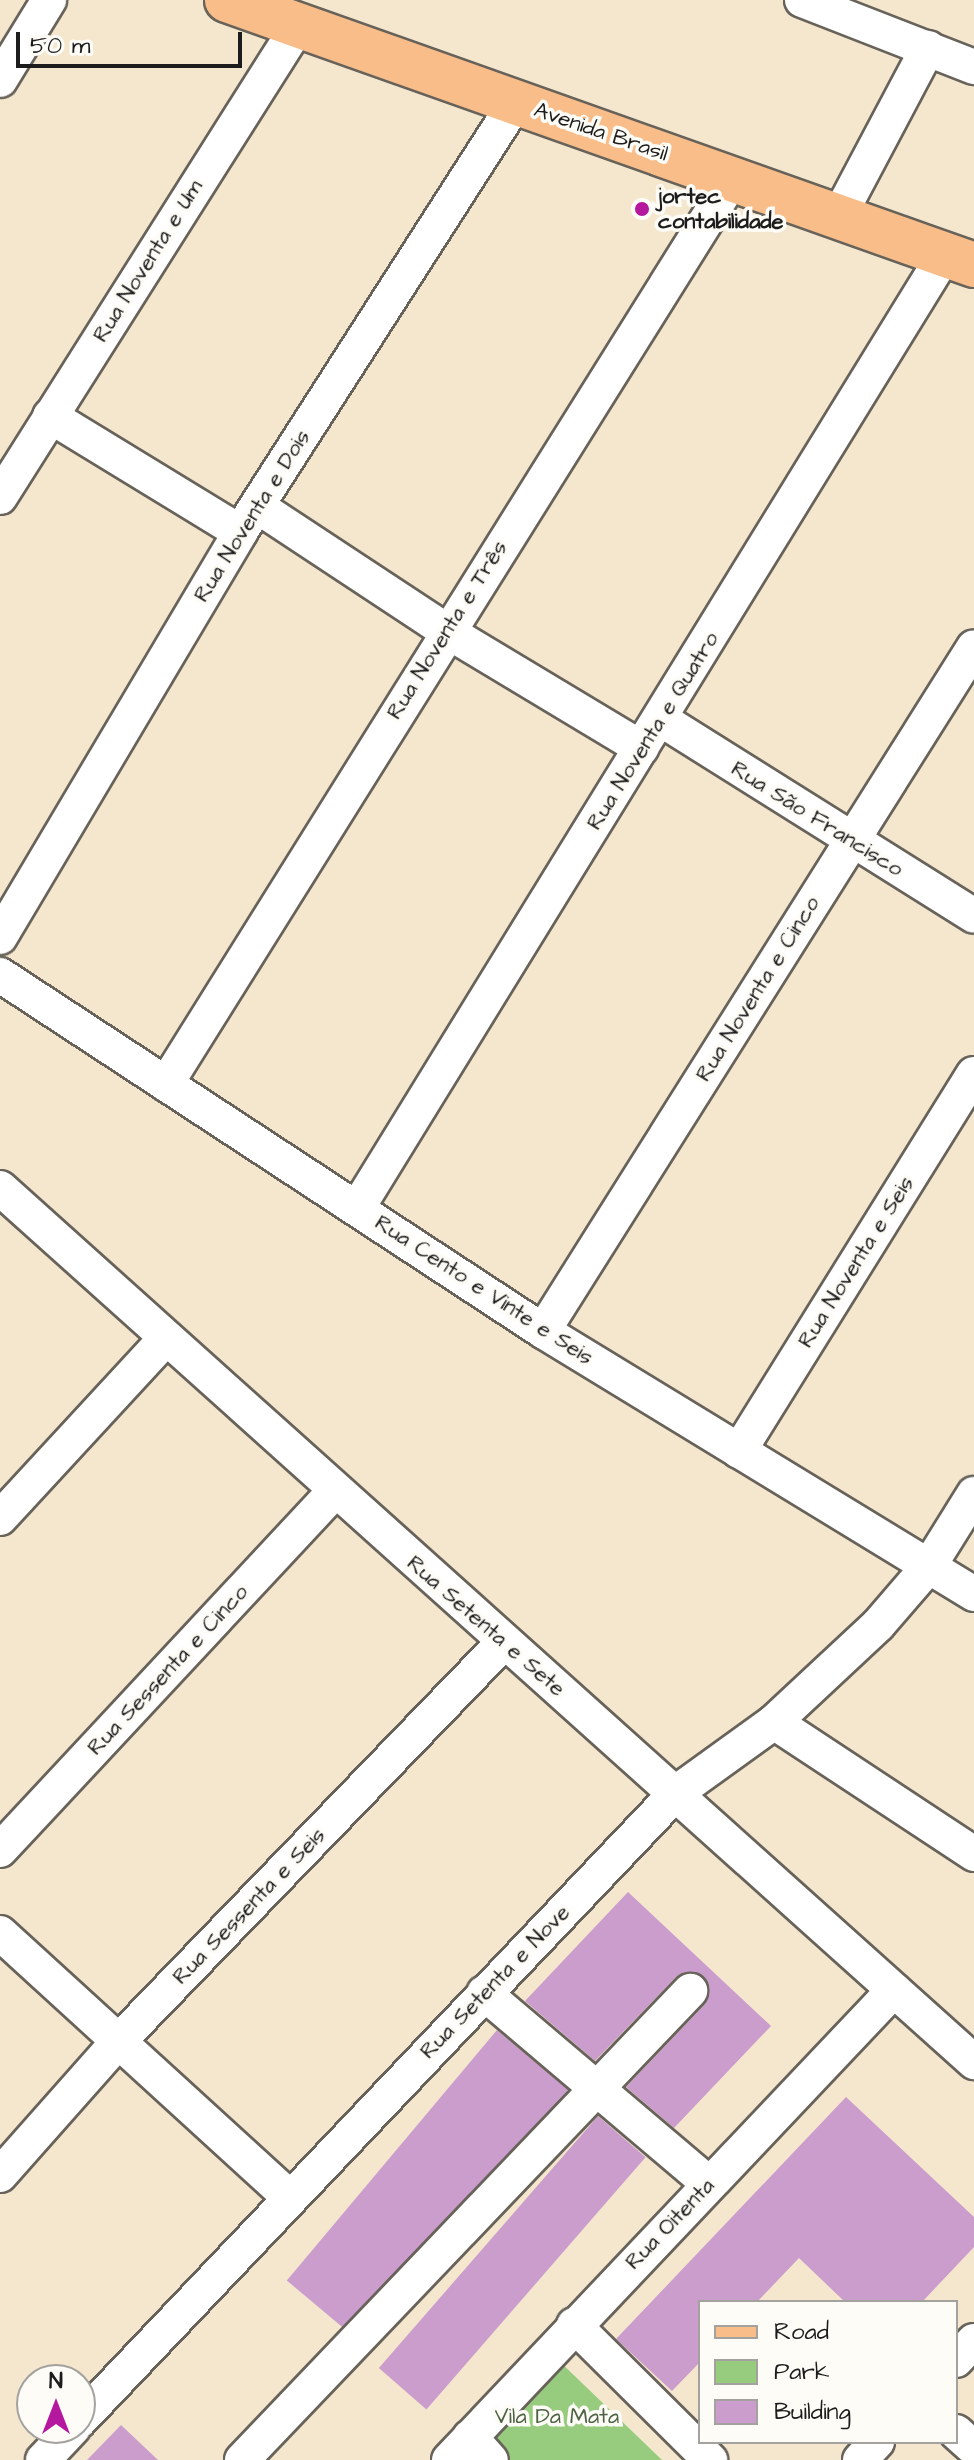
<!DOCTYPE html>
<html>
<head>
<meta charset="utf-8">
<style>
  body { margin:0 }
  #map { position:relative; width:974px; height:2460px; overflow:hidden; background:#f4e7ce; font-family:"Architects Daughter",sans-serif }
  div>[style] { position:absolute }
  .green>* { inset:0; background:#97cc7e }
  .building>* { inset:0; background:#cb9dcd; transform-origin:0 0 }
  .roads { filter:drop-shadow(2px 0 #68635a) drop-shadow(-2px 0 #68635a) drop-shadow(0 2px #68635a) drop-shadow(0 -2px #68635a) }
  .minor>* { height:34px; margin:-17px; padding:0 17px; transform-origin:17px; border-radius:17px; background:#fff }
  .primary>* { height:44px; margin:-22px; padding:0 22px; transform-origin:22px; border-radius:22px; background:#f9bd89 }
  .dots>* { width:22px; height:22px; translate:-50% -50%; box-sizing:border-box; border:4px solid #fdfcf7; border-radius:50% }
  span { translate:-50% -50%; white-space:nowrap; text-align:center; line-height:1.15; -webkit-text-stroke:7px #fdfcf7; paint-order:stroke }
  .street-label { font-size:22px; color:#1c1c1c }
  .poi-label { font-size:22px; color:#1c1c1c; font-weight:700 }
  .left { translate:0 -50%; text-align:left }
  .park-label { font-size:22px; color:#4d6243 }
  .legend { position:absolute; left:698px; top:2300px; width:260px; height:144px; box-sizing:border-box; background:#fdfcf7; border:2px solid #a3a29f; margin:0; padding:10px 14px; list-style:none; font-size:24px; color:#1c1c1c }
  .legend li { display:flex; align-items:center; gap:16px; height:40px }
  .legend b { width:40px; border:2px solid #a3a29f }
  .north { position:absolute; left:16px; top:2364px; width:80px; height:80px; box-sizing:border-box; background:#fdfcf7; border:2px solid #a3a29f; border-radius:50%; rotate:0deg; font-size:22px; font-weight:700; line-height:32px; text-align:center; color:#1c1c1c }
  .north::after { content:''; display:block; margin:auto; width:28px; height:36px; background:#b5179e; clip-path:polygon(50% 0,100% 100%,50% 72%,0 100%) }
  .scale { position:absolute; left:16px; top:32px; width:226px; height:36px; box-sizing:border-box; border:4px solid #1c1c1c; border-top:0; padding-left:10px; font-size:24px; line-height:28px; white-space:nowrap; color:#1c1c1c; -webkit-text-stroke:6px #fdfcf7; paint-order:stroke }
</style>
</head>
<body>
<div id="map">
  <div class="green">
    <i style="clip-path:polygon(556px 2358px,662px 2460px,498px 2460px,476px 2437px)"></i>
  </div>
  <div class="building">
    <i style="clip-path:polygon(628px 1892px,771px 2026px,674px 2128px,626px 2087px,705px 2004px,709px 1986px,703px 1976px,685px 1972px,676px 1977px,595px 2061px,525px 2001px)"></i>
    <i style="left:497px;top:2030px;width:93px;height:327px;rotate:40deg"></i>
    <i style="clip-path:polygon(846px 2097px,974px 2217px,974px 2247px,922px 2302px,845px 2302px,799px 2258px,757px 2302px,700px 2302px,700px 2362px,672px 2391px,616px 2339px)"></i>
    <i style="left:598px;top:2116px;width:63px;height:334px;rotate:41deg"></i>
    <i style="clip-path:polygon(121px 2425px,158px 2460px,87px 2460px)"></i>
  </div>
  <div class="roads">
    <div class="minor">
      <i style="left:802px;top:0;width:185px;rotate:21.3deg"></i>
      <i style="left:0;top:80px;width:94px;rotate:-58.5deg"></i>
      <i style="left:840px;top:214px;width:188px;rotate:-62.1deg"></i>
      <i style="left:50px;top:416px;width:223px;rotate:31.4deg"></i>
      <i style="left:0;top:497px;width:557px;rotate:-57.68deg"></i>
      <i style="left:257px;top:506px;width:225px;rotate:33.4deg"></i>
      <i style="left:445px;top:630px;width:229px;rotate:31deg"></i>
      <i style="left:662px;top:720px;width:368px;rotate:32.1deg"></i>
      <i style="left:0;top:937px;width:471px;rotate:-59.3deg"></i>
      <i style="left:240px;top:532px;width:511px;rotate:-57.31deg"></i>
      <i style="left:0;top:975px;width:649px;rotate:33.25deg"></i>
      <i style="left:543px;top:1331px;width:505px;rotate:31.39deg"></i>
      <i style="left:166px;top:1084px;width:1069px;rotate:-57.96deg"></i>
      <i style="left:0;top:1188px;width:1309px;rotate:41.9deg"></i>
      <i style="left:358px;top:1207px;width:1119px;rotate:-58.37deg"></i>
      <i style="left:543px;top:1331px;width:808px;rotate:-57.78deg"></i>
      <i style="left:739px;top:1451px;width:444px;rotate:-58.1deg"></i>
      <i style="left:0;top:1518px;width:245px;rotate:-47.3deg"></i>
      <i style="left:774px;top:1722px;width:240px;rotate:33.4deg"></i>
      <i style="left:0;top:1850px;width:491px;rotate:-47deg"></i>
      <i style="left:0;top:1933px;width:391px;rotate:42.4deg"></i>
      <i style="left:484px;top:1993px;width:295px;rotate:40.3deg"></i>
      <i style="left:0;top:2175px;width:175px;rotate:-48.5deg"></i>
      <i style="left:116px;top:2044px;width:559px;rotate:-46.02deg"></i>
      <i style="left:574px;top:2325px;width:192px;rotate:44.8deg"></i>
      <i style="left:956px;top:2360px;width:26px;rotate:-47deg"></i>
      <i style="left:80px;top:2420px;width:866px;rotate:-46.45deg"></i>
      <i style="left:677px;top:1792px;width:120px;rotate:-35.8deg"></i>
      <i style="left:774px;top:1722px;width:142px;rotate:-43deg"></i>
      <i style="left:878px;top:1625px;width:78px;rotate:-49.2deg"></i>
      <i style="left:929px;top:1566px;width:85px;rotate:-58deg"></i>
      <i style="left:956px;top:2432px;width:24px;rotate:42deg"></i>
      <i style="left:470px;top:2437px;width:31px;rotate:48deg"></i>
      <i style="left:43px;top:2460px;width:44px;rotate:-46.8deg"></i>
      <i style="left:242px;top:2460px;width:649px;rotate:-46.31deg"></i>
      <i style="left:449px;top:2460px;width:647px;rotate:-46.57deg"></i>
      <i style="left:860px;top:2460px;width:25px;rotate:-47deg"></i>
    </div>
    <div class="primary">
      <i style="left:227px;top:0;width:793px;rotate:19.53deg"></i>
    </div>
  </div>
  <div class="dots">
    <i style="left:642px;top:209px;background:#b5179e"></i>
  </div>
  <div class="street-label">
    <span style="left:601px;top:132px;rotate:19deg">Avenida Brasil</span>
    <span style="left:148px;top:261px;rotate:-58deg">Rua Noventa e Um</span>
    <span style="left:252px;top:516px;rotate:-58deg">Rua Noventa e Dois</span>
    <span style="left:447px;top:630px;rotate:-58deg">Rua Noventa e Três</span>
    <span style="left:653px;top:731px;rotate:-58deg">Rua Noventa e Quatro</span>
    <span style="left:817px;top:819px;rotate:32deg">Rua São Francisco</span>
    <span style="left:758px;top:989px;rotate:-58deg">Rua Noventa e Cinco</span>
    <span style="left:856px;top:1262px;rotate:-58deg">Rua Noventa e Seis</span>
    <span style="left:484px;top:1290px;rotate:33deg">Rua Cento e Vinte e Seis</span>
    <span style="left:486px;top:1626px;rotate:41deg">Rua Setenta e Sete</span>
    <span style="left:168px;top:1670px;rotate:-47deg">Rua Sessenta e Cinco</span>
    <span style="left:249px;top:1906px;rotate:-46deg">Rua Sessenta e Seis</span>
    <span style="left:495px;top:1982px;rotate:-46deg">Rua Setenta e Nove</span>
    <span style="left:670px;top:2224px;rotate:-46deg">Rua Oitenta</span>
  </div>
  <div class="poi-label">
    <span class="left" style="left:658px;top:209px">jortec<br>contabilidade</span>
  </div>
  <div class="park-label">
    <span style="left:557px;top:2417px">Vila Da Mata</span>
  </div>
  <ul class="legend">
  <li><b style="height:10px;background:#f9bd89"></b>Road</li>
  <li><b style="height:22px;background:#97cc7e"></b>Park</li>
  <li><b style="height:22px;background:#cb9dcd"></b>Building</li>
  </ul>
  <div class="north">N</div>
  <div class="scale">50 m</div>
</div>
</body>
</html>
